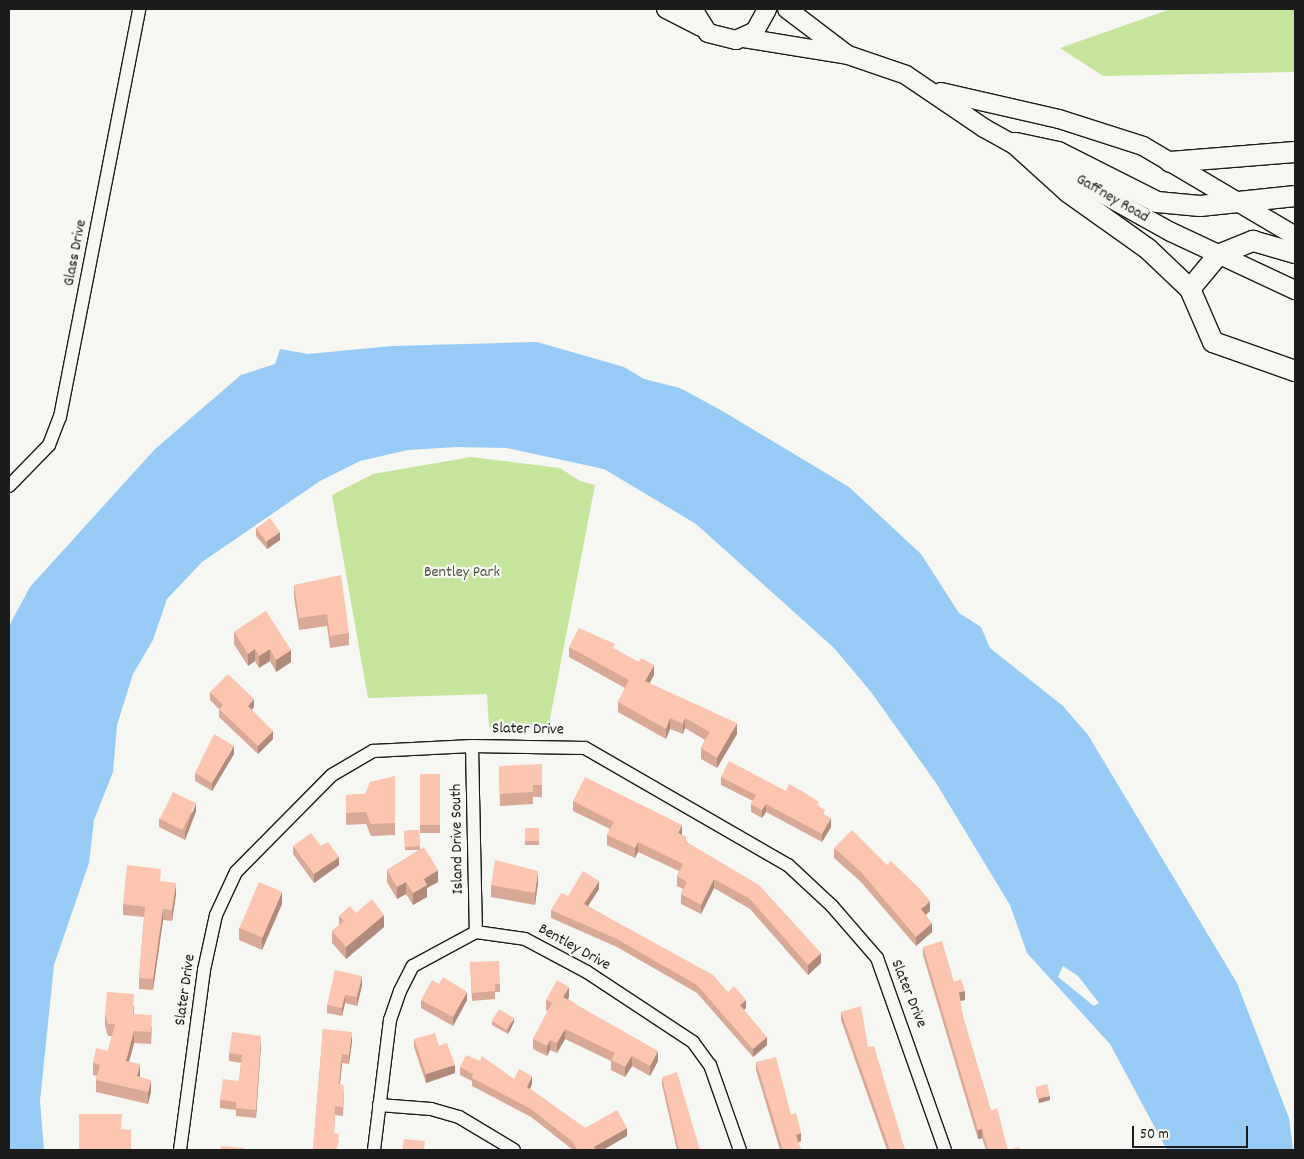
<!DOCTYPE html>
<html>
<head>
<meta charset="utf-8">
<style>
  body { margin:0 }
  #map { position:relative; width:1304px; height:1159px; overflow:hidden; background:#f6f6f2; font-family:Dekko,sans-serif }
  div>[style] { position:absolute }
  .green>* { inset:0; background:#c5e59d }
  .water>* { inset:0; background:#97cbf5 }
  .roads { filter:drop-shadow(1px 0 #1c1c1c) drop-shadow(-1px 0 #1c1c1c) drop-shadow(0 1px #1c1c1c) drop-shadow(0 -1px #1c1c1c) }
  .minor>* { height:12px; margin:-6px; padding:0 6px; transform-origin:6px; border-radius:6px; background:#f6f6f2 }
  .secondary>* { height:18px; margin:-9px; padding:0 9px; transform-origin:9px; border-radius:9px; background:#f6f6f2 }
  .trunk>* { height:20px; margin:-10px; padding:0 10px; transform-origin:10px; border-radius:10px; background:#f6f6f2 }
  .wall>* { inset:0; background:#d9a997; transform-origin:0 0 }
  .shaded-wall>* { inset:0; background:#b08a7b }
  .building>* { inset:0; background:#fcc5b0; transform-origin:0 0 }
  span { translate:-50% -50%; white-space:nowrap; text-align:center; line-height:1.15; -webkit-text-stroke:4.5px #f6f6f2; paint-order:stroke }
  .street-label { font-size:16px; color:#1c1c1c }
  .park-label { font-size:16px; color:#4f5843 }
  .frame { position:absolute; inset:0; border:10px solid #1c1c1c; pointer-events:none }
  .scale { position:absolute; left:1132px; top:1126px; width:116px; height:22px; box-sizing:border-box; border:2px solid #1c1c1c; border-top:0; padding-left:6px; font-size:15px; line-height:18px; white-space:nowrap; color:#1c1c1c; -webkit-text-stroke:4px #f6f6f2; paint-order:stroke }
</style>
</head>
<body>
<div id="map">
  <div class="green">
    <i style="clip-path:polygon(1171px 9px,1295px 9px,1295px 72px,1103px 76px,1060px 48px)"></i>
    <i style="clip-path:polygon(471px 457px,560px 468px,580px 481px,595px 485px,548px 729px,489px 727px,487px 694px,368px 698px,332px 495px,373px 474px)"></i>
  </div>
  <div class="water">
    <i style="clip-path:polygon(evenodd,537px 342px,624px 367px,644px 379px,680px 388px,719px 409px,849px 487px,921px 554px,959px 613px,981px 627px,990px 648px,1063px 706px,1088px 735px,1237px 983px,1289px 1118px,1293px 1150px,1167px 1150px,1110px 1044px,1027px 953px,1010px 905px,936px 783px,871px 692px,834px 648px,696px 524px,604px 469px,507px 448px,457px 447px,408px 450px,360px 461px,320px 481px,202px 562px,167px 599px,153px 640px,133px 674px,117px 725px,113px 772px,94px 820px,89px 863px,54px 965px,40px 1101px,44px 1150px,9px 1150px,9px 626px,30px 587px,155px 449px,241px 375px,275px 364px,280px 349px,308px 354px,392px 346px,537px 342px,1063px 966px,1078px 976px,1099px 1003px,1094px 1006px,1058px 977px,1063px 966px)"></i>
  </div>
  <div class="roads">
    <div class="minor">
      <i style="left:9px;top:486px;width:57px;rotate:-45.7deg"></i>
      <i style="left:49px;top:445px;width:30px;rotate:-69deg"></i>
      <i style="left:60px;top:417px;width:416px;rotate:-79deg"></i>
      <i style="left:472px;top:746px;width:186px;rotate:88.8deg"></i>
      <i style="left:379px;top:1105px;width:52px;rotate:4.4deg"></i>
      <i style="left:431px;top:1109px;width:29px;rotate:16deg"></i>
      <i style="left:459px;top:1117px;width:64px;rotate:31deg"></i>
      <i style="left:180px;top:1150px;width:182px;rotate:-82.4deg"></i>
      <i style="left:204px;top:970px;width:56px;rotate:-77.7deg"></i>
      <i style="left:216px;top:915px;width:47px;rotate:-65.1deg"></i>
      <i style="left:236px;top:872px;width:136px;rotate:-45.3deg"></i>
      <i style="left:332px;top:775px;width:48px;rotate:-30.3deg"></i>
      <i style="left:373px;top:751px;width:99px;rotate:-2.9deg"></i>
      <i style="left:472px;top:746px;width:113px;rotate:1deg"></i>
      <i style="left:585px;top:748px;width:234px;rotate:30deg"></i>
      <i style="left:788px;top:865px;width:60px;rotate:43deg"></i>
      <i style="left:832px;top:906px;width:69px;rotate:49.1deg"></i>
      <i style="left:877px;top:958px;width:204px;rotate:70.5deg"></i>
      <i style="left:374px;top:1150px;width:131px;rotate:-83deg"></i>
      <i style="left:390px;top:1020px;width:31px;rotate:-71deg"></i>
      <i style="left:400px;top:991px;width:28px;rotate:-63deg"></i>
      <i style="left:413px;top:966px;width:72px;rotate:-28.4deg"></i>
      <i style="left:476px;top:932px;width:49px;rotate:8.1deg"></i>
      <i style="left:525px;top:939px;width:70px;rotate:28deg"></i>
      <i style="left:587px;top:972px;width:127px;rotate:33.4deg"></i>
      <i style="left:693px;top:1042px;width:29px;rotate:54deg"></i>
      <i style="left:710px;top:1065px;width:90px;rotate:70.6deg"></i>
    </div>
    <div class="secondary">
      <i style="left:666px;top:9px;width:39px;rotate:27deg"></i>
      <i style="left:693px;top:9px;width:28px;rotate:58deg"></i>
      <i style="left:708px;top:33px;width:29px;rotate:14deg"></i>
      <i style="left:736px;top:40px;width:21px;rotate:-25deg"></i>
      <i style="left:755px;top:31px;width:25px;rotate:-61deg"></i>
      <i style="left:787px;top:9px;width:73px;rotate:37.2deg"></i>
      <i style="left:744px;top:38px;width:105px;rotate:9.3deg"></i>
      <i style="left:848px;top:55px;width:61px;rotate:19deg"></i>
      <i style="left:906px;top:75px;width:94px;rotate:34.2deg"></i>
      <i style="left:984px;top:128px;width:214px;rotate:29.1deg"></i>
      <i style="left:1171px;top:232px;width:137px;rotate:25.1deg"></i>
      <i style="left:941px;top:92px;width:121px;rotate:12.9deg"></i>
      <i style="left:1059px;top:119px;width:88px;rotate:17.8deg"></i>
      <i style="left:1143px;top:146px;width:177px;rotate:30.6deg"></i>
    </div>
    <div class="trunk">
      <i style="left:1014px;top:143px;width:73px;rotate:42.2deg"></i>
      <i style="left:1068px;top:192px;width:98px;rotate:35.5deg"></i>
      <i style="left:1148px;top:249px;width:58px;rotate:43.6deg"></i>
      <i style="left:1190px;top:289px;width:58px;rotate:66.5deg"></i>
      <i style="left:1213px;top:342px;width:87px;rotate:19.5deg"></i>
      <i style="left:1016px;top:143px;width:43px;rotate:12.1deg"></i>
      <i style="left:1058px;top:152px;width:111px;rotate:26.8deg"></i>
      <i style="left:1157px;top:202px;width:43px;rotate:5.3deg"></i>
      <i style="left:1200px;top:206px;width:96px;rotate:-6deg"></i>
      <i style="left:1170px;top:162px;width:125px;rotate:-4.6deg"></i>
      <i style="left:1190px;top:289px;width:44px;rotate:-50.5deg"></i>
      <i style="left:1218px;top:255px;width:38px;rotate:-22deg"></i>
      <i style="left:1253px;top:241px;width:44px;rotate:15.9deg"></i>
    </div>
  </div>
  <div class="wall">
    <i style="clip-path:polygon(256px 528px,280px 540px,267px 549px,256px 536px)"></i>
    <i style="clip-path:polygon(294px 585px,349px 633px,349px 645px,330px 648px,327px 626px,299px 630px,294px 597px)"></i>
    <i style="clip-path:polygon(266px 611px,291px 662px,276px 672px,270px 661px,259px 668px,255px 661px,248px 666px,234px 644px,234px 632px)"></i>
    <i style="clip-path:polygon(569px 647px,615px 649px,654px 675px,649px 683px,737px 734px,717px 768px,701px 759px,701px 748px,705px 740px,685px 728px,683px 734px,670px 729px,666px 739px,618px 712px,618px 702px,625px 688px,569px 657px)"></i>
    <i style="clip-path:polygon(210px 692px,254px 707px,252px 710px,273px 739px,258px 754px,219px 717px,219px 709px,210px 700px)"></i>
    <i style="clip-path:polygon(234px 754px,212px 791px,195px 781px,195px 773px)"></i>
    <i style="clip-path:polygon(499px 766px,542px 785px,542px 797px,533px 797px,533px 804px,500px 806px)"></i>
    <i style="left:420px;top:774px;width:20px;height:59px"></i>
    <i style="clip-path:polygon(395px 776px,395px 835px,371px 836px,366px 824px,346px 825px,346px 795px,365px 794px)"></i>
    <i style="clip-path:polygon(721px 777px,786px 791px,819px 806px,825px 816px,831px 827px,822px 842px,766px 812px,762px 818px,751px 812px,751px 804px,753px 801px,721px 785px)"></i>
    <i style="clip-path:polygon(573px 801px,682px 835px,687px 842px,821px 963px,808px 975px,750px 909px,714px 888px,701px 914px,681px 904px,681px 894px,683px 889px,677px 886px,677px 876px,679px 871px,638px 852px,635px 858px,607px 845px,607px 835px,610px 829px,573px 811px)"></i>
    <i style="clip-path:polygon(196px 811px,185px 840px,159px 827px,159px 819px)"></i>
    <i style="left:525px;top:828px;width:14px;height:17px"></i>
    <i style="clip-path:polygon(419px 830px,420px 850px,438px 882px,427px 888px,427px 897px,413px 905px,406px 894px,397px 899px,387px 882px,387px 870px,419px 850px,405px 850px,404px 831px)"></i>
    <i style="clip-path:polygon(293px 846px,339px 865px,314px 883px,293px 854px)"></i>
    <i style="clip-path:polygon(834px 848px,930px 911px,925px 915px,932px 932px,916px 946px,861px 882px,834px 858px)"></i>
    <i style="clip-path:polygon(161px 881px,176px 894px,172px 921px,163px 920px,153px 990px,139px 989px,139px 978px,144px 917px,123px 915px,123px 904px)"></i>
    <i style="clip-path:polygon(538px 883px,535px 905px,491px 897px,491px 885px)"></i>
    <i style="clip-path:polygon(599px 889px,588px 906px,728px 992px,746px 1008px,744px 1010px,767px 1045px,753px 1057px,697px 993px,617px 947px,551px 918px,551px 910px,568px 896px)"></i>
    <i style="clip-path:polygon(282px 904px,262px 950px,239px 940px,239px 928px)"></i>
    <i style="clip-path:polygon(356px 913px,384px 927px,346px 959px,332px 943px,332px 931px,339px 925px,339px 916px)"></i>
    <i style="clip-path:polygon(923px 947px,954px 982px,965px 1000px,960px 1001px,963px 1017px,991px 1111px,1008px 1150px,1020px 1150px,986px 1150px,982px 1138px,978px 1139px,923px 955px)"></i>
    <i style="clip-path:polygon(470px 962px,500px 984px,500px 992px,495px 992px,495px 999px,472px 1001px)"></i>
    <i style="clip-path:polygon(362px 985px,357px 1006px,345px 1003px,342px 1016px,327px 1013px,327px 1005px)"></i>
    <i style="clip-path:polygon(569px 997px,568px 999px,658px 1061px,650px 1076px,632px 1066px,625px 1077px,611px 1070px,611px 1061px,565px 1039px,557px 1053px,550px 1050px,547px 1056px,533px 1049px,533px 1039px,548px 1011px,546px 1010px,546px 1000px)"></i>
    <i style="clip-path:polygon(421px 1000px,467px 1000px,453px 1026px,421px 1008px)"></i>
    <i style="clip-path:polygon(134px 1006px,134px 1014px,152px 1027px,151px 1044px,134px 1043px,129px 1062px,151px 1092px,148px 1104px,96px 1092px,96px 1080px,97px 1076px,93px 1075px,93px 1063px,108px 1051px,112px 1036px,108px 1036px,105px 1026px,105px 1014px)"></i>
    <i style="clip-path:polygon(841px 1012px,868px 1047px,905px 1150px,887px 1150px,841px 1020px)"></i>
    <i style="clip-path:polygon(492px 1021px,514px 1022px,508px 1034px,492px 1025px)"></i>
    <i style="clip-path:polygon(323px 1029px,352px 1041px,349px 1064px,342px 1063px,340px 1084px,344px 1094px,343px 1116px,335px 1115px,334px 1133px,339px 1142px,313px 1150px)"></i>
    <i style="clip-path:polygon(414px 1039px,439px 1046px,455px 1073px,426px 1083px,414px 1047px)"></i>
    <i style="clip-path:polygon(261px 1044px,256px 1118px,236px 1116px,236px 1110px,220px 1108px,220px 1100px,239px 1081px,241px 1063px,229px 1061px,229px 1053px)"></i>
    <i style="clip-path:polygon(756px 1062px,791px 1115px,801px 1141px,798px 1142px,801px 1150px,780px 1150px,756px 1070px)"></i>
    <i style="clip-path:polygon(460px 1067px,514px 1079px,532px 1084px,530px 1089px,585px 1128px,627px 1136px,603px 1150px,573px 1150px,531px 1117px,472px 1086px,472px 1081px,460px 1075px)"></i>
    <i style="clip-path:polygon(662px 1077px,700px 1150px,677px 1150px,662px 1085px)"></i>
    <i style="clip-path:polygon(1036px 1088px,1050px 1100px,1039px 1103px,1036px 1092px)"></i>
  </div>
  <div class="shaded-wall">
    <i style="clip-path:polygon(280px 532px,280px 540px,267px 549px,267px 541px)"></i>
    <i style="clip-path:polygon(255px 649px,255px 661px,248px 666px,248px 654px)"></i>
    <i style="clip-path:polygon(270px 649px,270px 661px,259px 668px,259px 656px)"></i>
    <i style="clip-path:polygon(291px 650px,291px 662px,276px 672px,276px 660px)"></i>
    <i style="clip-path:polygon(654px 665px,654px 675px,645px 691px,645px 681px)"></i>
    <i style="clip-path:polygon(254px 699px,254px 707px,248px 714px,248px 706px)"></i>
    <i style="clip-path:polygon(670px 718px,670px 729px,666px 739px,666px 729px)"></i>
    <i style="clip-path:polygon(685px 718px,685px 728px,683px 734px,683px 724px)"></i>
    <i style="clip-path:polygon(737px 723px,737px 734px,717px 768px,717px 758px)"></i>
    <i style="clip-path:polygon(273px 731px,273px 739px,258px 754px,258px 746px)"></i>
    <i style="clip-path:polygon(234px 746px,234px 754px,212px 791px,212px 783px)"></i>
    <i style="clip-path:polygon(196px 803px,196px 811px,185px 840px,185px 832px)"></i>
    <i style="clip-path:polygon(766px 804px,766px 812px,762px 818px,762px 810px)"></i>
    <i style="clip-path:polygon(831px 818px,831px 827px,822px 842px,822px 834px)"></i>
    <i style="clip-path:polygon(682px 825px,682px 835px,678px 833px)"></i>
    <i style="clip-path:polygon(638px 842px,638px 852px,635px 858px,635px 848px)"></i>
    <i style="clip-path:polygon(339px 857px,339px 865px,314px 883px,314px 874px)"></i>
    <i style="clip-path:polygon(438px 870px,438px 882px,427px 888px,427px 897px,413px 905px,413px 893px,424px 879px)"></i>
    <i style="clip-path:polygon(538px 871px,538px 883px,535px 905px,535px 893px)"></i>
    <i style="clip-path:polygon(714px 879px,714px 888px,701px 914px,701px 905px)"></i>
    <i style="clip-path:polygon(599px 881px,599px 889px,584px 912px,584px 904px)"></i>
    <i style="clip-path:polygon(406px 882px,406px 894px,397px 899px,397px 887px)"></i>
    <i style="clip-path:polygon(176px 883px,176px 894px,172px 921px,172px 910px)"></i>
    <i style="clip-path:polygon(282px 892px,282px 904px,262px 950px,262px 938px)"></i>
    <i style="clip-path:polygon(930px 901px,930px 911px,921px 919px,921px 909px)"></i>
    <i style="clip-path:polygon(163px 909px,163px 920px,153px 990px,153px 979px)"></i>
    <i style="clip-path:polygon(384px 915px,384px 927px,346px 959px,346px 947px)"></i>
    <i style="clip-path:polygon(932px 923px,932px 932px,916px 946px,916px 937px)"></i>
    <i style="clip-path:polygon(821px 953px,821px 963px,808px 975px,808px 965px)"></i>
    <i style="clip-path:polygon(362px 976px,362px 985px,357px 1006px,357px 997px)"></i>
    <i style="clip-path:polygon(569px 987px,569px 997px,563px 1007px,563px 997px)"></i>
    <i style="clip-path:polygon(965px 991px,965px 1000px,959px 1001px,959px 992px)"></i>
    <i style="clip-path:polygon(467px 992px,467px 1000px,453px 1026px,453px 1017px)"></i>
    <i style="clip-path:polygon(345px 995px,345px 1003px,342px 1016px,342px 1008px)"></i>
    <i style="clip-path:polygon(746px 1000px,746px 1008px,740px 1013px,740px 1005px)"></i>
    <i style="clip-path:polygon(514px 1018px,514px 1022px,508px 1034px,508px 1030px)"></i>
    <i style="clip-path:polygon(565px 1029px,565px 1039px,557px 1053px,557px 1043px)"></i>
    <i style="clip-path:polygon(134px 1031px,134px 1043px,126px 1073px,126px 1061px)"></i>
    <i style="clip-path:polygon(352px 1032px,352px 1041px,349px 1064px,349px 1055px)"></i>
    <i style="clip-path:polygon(261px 1036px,261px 1044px,256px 1118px,256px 1110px)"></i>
    <i style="clip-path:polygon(767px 1037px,767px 1045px,753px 1057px,753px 1049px)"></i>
    <i style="clip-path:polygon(550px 1040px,550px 1050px,547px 1056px,547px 1046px)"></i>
    <i style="clip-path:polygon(658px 1051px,658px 1061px,650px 1076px,650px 1066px)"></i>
    <i style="clip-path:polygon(342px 1054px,342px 1063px,339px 1093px,339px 1084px)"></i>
    <i style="clip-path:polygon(632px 1056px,632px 1066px,625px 1077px,625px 1067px)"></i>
    <i style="clip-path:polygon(140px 1064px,140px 1076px,137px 1088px,137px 1076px)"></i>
    <i style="clip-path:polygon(455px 1065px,455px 1073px,426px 1083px,426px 1074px)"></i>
    <i style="clip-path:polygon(532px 1076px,532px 1084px,527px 1095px,527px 1087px)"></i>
    <i style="clip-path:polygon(151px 1080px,151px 1092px,148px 1104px,148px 1092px)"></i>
    <i style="clip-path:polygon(1050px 1096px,1050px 1100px,1039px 1103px,1039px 1099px)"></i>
    <i style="clip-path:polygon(627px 1128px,627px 1136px,603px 1150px,594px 1150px,594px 1147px)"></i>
    <i style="clip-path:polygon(982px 1129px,982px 1138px,978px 1139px,978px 1130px)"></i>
    <i style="clip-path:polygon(801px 1133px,801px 1141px,796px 1143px,796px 1135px)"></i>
  </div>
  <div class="building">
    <i style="left:270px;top:518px;width:17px;height:17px;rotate:54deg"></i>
    <i style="clip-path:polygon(341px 575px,349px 633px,330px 636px,327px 614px,299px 618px,294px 585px)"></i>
    <i style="clip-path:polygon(266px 611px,291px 650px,276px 660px,270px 649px,259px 656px,255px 649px,248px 654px,234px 632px)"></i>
    <i style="clip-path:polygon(579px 628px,615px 644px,613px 648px,639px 662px,641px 658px,654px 665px,645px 681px,737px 723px,717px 758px,701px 748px,710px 732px,685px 718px,683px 724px,670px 718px,666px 729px,618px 702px,629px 680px,569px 647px)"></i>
    <i style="clip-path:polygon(228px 674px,254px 699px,248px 706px,273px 731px,258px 746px,219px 709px,223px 705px,210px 692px)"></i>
    <i style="clip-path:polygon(214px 734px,234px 746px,212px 783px,195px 773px)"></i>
    <i style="clip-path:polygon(729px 761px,786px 791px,789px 784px,802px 791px,819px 802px,817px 805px,825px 810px,823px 814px,831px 818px,822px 834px,766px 804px,762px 810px,751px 804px,756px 795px,721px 777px)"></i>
    <i style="clip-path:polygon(542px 764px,542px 785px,533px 785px,533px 792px,500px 794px,499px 766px)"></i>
    <i style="left:420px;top:774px;width:20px;height:51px"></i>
    <i style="clip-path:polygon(395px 776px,395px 823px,371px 824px,366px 812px,346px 813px,346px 795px,365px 794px,370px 782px)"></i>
    <i style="clip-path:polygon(585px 777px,682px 825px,678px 833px,687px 837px,685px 841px,759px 885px,821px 953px,808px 965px,750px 899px,714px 879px,701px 905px,681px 894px,687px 882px,677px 876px,683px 864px,638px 842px,635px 848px,607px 835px,614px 822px,573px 801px)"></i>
    <i style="left:173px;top:792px;width:25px;height:30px;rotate:26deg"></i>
    <i style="left:525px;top:828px;width:14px;height:13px"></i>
    <i style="left:419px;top:830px;width:16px;height:15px;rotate:86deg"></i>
    <i style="clip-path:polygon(852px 830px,887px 865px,891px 861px,919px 888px,930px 901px,921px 909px,932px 923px,916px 937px,861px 872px,834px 848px)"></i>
    <i style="clip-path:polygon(311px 833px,321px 846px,328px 842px,339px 857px,314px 874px,293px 846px)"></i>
    <i style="clip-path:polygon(424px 847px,438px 870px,424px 879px,427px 885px,413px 893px,406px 882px,397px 887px,387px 870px)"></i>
    <i style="clip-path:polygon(495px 860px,538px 871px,535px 893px,491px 885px)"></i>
    <i style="clip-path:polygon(127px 865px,161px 869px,160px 881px,176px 883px,172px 910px,163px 909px,153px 979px,139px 978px,145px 907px,123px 904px)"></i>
    <i style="clip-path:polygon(583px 871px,599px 881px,584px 904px,713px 975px,728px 992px,734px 986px,746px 1000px,740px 1005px,767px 1037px,753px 1049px,697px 985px,617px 939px,551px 910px,561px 893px,568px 896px)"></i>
    <i style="left:259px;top:882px;width:25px;height:50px;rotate:23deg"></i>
    <i style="clip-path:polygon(372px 899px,384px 915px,346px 947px,332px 931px,344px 921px,339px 916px,350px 906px,356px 913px)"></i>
    <i style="clip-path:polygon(942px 941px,954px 982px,961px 979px,965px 991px,959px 992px,963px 1017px,991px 1111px,997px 1108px,1008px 1150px,1019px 1147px,1020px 1150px,988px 1150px,982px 1129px,978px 1130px,923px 947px)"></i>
    <i style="clip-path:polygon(499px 961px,500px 984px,495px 984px,495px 991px,472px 993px,470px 962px)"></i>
    <i style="clip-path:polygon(335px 970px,362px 976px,357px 997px,345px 995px,342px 1008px,327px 1005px)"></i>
    <i style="clip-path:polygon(443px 977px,467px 992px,453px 1017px,421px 1000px,432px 980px,439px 984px)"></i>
    <i style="clip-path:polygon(557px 980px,569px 987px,563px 997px,658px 1051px,650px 1066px,632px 1056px,625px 1067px,611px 1060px,615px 1053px,565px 1029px,557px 1043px,550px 1040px,547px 1046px,533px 1039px,552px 1003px,546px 1000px)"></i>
    <i style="clip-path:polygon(107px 992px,134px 994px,133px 1014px,152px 1015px,151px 1032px,134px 1031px,126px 1061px,140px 1064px,137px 1076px,151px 1080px,148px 1092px,96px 1080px,100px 1065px,93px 1063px,96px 1048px,108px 1051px,115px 1024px,108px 1024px,105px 1014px)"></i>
    <i style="clip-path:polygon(861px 1006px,868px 1047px,874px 1046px,905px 1150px,890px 1150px,841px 1012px)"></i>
    <i style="left:499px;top:1009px;width:17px;height:14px;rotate:31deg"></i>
    <i style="clip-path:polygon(323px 1029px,352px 1032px,349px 1055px,342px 1054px,339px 1084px,344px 1085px,343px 1107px,335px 1106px,334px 1133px,339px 1134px,337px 1150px,313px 1150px)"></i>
    <i style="clip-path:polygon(232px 1032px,261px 1036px,256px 1110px,236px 1108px,236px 1102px,220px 1100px,223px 1079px,239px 1081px,242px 1055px,229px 1053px)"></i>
    <i style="clip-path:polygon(435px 1033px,439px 1046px,447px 1043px,455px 1065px,426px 1074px,414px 1039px)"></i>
    <i style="clip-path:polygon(466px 1055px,480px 1061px,482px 1056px,514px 1079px,519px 1069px,532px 1076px,527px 1087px,585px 1128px,617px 1110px,627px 1128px,594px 1147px,596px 1150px,577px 1150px,573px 1142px,531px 1109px,472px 1078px,473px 1074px,460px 1067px)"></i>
    <i style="clip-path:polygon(776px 1057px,791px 1115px,796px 1113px,801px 1133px,796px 1135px,801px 1150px,783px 1150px,756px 1062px)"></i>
    <i style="clip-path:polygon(677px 1072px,700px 1150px,683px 1150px,683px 1149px,679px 1150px,662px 1077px)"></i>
    <i style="left:1047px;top:1084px;width:12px;height:12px;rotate:76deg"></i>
    <i style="clip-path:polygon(79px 1114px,122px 1114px,121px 1129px,131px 1130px,131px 1150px,79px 1150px)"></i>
    <i style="clip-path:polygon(404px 1139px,425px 1141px,424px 1150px,402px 1150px)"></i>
    <i style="clip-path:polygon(221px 1146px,244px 1148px,244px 1150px,220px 1150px)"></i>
  </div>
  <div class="street-label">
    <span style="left:1112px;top:199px;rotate:30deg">Gaffney Road</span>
    <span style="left:76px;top:253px;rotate:-79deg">Glass Drive</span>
    <span style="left:528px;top:730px;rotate:1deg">Slater Drive</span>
    <span style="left:458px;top:839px;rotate:-91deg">Island Drive South</span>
    <span style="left:574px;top:948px;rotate:29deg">Bentley Drive</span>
    <span style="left:186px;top:990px;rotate:-82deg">Slater Drive</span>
    <span style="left:908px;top:994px;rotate:68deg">Slater Drive</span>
  </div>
  <div class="park-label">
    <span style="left:462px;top:573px">Bentley Park</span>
  </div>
  <div class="frame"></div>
  <div class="scale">50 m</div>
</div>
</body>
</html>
